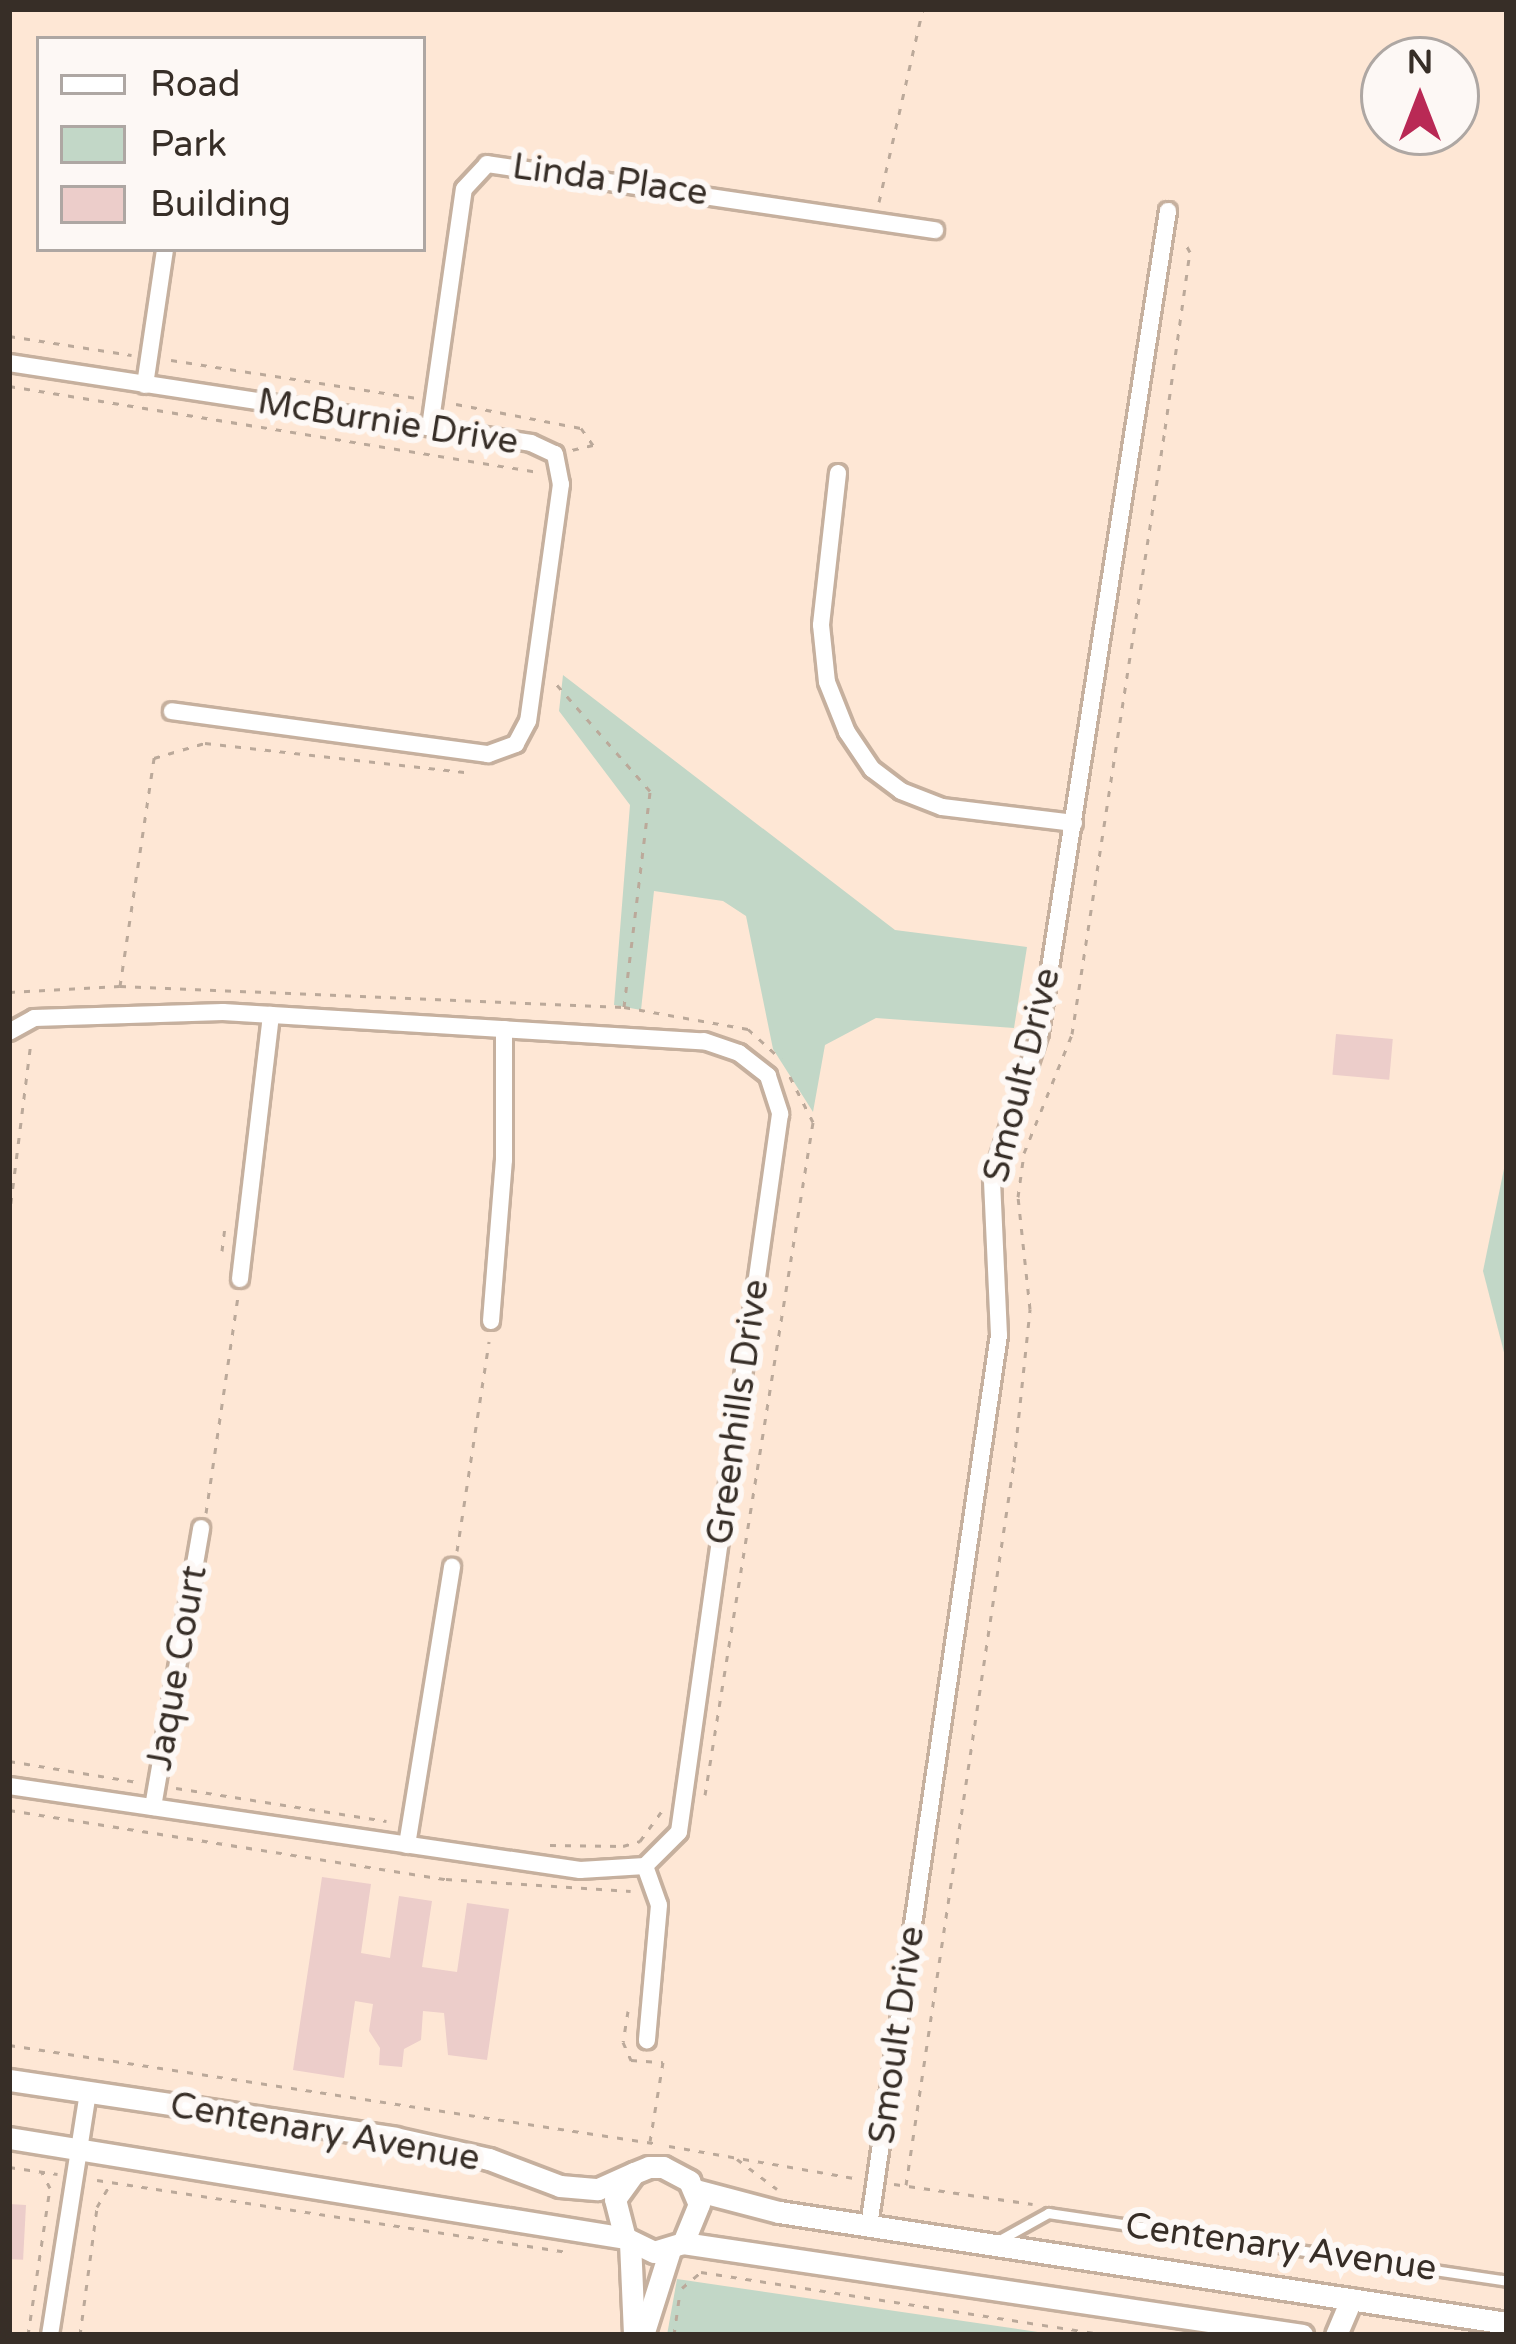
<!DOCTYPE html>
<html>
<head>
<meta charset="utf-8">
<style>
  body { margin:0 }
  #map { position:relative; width:1516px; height:2344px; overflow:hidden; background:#fee7d5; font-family:"Varela Round",sans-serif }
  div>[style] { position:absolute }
  .green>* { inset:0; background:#c2d7c7 }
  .building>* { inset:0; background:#eccdca; transform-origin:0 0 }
  .path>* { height:3px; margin-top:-1.5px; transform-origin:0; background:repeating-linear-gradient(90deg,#bba99a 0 6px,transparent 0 15px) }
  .roads { filter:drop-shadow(3px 0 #c6b09e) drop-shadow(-3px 0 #c6b09e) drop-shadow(0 3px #c6b09e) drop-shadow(0 -3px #c6b09e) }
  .service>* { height:9px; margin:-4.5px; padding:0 4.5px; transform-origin:4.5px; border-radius:4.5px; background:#fff }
  .minor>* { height:16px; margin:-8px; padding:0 8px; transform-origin:8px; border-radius:8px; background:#fff }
  .tertiary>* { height:21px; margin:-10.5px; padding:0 10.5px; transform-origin:10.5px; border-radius:10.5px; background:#fff }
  span { translate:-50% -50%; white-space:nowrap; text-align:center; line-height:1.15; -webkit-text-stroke:12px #fdf8f5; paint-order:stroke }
  .street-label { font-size:36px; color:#372e27 }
  .frame { position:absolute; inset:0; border:12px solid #372e27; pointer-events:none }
  .legend { position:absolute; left:36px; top:36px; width:390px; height:216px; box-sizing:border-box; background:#fdf8f5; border:3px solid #aea7a3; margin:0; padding:15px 21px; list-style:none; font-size:36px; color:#372e27 }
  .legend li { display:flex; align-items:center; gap:24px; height:60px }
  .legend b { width:60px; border:3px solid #aea7a3 }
  .north { position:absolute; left:1360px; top:36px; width:120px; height:120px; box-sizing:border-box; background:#fdf8f5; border:3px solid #aea7a3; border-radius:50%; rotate:0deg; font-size:33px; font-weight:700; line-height:48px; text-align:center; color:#372e27 }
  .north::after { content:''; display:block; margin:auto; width:42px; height:54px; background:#b92955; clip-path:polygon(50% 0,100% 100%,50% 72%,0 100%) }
</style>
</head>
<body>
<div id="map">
  <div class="green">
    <i style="clip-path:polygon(563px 675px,895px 930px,1027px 947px,1014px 1028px,876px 1018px,825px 1045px,813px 1112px,773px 1049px,746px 916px,723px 901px,654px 891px,641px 1010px,614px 1005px,630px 805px,559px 711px)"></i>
    <i style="clip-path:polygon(1506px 1159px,1507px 1159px,1507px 1364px,1483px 1271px)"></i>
    <i style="clip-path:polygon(677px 2279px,1058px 2335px,667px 2335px)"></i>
  </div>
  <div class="building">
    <i style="left:1336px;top:1034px;width:57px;height:41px;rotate:5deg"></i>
    <i style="clip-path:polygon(322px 1877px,371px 1884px,361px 1953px,390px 1958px,399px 1896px,432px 1901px,422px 1967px,457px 1972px,467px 1903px,509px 1909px,487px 2060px,448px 2055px,444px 2013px,423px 2011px,421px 2040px,404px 2049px,402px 2067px,379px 2065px,380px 2048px,369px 2031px,373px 2004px,355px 2001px,344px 2078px,293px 2070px)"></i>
    <i style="left:9px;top:2204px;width:17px;height:55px;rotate:3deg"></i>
  </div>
  <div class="path">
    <i style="left:879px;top:202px;width:198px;rotate:-77.2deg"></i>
    <i style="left:9px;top:336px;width:124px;rotate:8.8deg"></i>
    <i style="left:171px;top:360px;width:249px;rotate:8.8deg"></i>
    <i style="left:9px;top:386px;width:536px;rotate:9.23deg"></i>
    <i style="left:456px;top:404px;width:127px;rotate:10.9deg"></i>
    <i style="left:581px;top:428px;width:21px;rotate:55deg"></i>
    <i style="left:593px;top:445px;width:22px;rotate:167deg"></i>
    <i style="left:120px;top:986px;width:231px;rotate:-81.5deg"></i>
    <i style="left:154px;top:758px;width:53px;rotate:-16.4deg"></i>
    <i style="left:205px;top:743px;width:261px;rotate:6.4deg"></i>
    <i style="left:9px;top:992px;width:111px;rotate:-3.1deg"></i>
    <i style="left:120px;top:986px;width:504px;rotate:2.39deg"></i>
    <i style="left:624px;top:1007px;width:218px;rotate:-83.1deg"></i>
    <i style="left:650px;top:791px;width:149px;rotate:-131.2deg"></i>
    <i style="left:624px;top:1007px;width:126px;rotate:10.1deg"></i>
    <i style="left:748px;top:1029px;width:45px;rotate:42.3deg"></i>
    <i style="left:9px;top:1218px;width:178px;rotate:-82.9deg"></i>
    <i style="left:222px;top:1251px;width:24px;rotate:-83deg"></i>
    <i style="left:206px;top:1513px;width:218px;rotate:-81.6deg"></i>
    <i style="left:457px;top:1551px;width:212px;rotate:-81.3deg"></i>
    <i style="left:9px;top:1761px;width:130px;rotate:9.3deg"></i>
    <i style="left:176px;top:1788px;width:213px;rotate:8.9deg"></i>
    <i style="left:705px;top:1795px;width:682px;rotate:-80.88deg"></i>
    <i style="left:813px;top:1122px;width:55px;rotate:-117deg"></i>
    <i style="left:9px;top:1810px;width:442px;rotate:9deg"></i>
    <i style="left:446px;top:1879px;width:185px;rotate:3.7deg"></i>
    <i style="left:550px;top:1845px;width:73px;rotate:0.8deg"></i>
    <i style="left:623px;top:1846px;width:18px;rotate:-16deg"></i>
    <i style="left:640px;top:1841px;width:37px;rotate:-54deg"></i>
    <i style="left:628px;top:2011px;width:31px;rotate:99deg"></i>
    <i style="left:623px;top:2042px;width:20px;rotate:66deg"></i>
    <i style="left:631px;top:2060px;width:32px;rotate:4deg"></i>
    <i style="left:663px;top:2062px;width:80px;rotate:99.3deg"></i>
    <i style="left:9px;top:2045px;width:658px;rotate:8.65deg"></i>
    <i style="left:669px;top:2146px;width:189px;rotate:9.8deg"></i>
    <i style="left:737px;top:2159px;width:50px;rotate:36.9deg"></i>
    <i style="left:9px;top:2167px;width:49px;rotate:8.1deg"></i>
    <i style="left:97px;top:2180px;width:476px;rotate:8.7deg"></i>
    <i style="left:894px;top:2184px;width:140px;rotate:8.2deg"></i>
    <i style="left:906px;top:2185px;width:731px;rotate:-81.5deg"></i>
    <i style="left:1014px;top:1462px;width:154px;rotate:-84deg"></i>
    <i style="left:1030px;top:1309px;width:113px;rotate:-96.1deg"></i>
    <i style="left:1018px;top:1197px;width:44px;rotate:-82.2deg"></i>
    <i style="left:1024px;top:1153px;width:128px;rotate:-68deg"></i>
    <i style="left:1072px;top:1034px;width:612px;rotate:-81.26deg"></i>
    <i style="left:1165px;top:429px;width:179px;rotate:-82deg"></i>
    <i style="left:1190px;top:252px;width:10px;rotate:-119deg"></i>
    <i style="left:682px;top:2288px;width:25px;rotate:-40deg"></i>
    <i style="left:701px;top:2272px;width:411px;rotate:8.8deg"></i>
    <i style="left:28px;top:2335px;width:149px;rotate:-81.5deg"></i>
    <i style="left:50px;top:2188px;width:18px;rotate:-117deg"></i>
    <i style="left:80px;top:2335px;width:129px;rotate:-82.4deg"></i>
    <i style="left:97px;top:2207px;width:28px;rotate:-60deg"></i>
    <i style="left:674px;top:2335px;width:43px;rotate:-82.1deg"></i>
  </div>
  <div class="roads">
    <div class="service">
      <i style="left:996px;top:2242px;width:60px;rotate:-29.1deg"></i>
      <i style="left:1048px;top:2213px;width:464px;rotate:8.4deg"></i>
    </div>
    <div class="minor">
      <i style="left:9px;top:363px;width:528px;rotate:8.71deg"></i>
      <i style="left:531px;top:443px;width:26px;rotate:25deg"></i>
      <i style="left:555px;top:454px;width:31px;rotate:79deg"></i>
      <i style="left:561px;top:484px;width:239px;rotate:97.9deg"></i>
      <i style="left:528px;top:721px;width:26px;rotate:118deg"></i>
      <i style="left:516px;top:744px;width:30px;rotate:160deg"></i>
      <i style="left:488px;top:754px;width:319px;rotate:-172.3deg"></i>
      <i style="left:145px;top:385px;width:137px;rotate:-81.6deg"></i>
      <i style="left:430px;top:427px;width:240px;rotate:-81.9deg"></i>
      <i style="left:464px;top:189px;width:34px;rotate:-47deg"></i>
      <i style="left:487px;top:164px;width:453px;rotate:8.4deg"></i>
      <i style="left:838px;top:473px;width:153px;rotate:96.4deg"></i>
      <i style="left:821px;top:625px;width:57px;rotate:84deg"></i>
      <i style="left:827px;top:682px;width:54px;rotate:68.2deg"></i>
      <i style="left:847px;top:732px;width:45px;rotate:56deg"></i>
      <i style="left:872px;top:769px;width:36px;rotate:37deg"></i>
      <i style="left:901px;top:791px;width:44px;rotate:21.3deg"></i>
      <i style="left:942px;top:807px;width:133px;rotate:6.9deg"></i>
      <i style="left:9px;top:1032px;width:29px;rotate:-29deg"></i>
      <i style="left:34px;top:1018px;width:189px;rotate:-1.8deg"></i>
      <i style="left:223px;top:1012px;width:482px;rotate:3.5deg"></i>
      <i style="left:704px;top:1041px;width:37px;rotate:19deg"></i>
      <i style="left:739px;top:1053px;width:37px;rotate:38deg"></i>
      <i style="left:768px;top:1076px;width:40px;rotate:72deg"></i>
      <i style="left:780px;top:1114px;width:725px;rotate:98.01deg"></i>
      <i style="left:679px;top:1832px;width:48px;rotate:135deg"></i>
      <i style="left:645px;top:1866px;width:65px;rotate:176.5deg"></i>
      <i style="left:580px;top:1870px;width:577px;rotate:-171.63deg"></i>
      <i style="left:240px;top:1279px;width:266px;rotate:-83.3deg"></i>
      <i style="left:491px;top:1321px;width:162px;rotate:-85.4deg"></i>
      <i style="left:504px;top:1160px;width:131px;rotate:-90deg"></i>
      <i style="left:153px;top:1807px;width:283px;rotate:-80.2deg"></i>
      <i style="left:407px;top:1845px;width:282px;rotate:-80.8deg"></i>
      <i style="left:645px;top:1866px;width:41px;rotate:70.3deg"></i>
      <i style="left:659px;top:1905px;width:136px;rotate:95.1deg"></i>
      <i style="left:869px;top:2226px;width:900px;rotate:-81.7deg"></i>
      <i style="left:999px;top:1335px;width:157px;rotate:-92.6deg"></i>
      <i style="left:992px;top:1178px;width:154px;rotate:-71.8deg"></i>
      <i style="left:1040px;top:1032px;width:831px;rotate:-81.14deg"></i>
      <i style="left:50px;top:2335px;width:246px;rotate:-81.1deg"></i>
    </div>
    <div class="tertiary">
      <i style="left:9px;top:2080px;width:390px;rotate:8.5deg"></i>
      <i style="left:395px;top:2138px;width:96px;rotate:12.6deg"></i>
      <i style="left:489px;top:2159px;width:76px;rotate:20.8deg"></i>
      <i style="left:560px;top:2186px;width:38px;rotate:5deg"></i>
      <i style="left:598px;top:2189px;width:39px;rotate:-24deg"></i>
      <i style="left:634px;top:2173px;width:16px;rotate:-22deg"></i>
      <i style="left:649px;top:2167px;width:14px"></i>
      <i style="left:663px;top:2167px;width:30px;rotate:28deg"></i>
      <i style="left:689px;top:2181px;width:25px;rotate:67deg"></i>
      <i style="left:699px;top:2204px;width:42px;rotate:112.3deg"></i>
      <i style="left:683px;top:2243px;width:30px;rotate:163deg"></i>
      <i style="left:654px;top:2252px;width:32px;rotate:-154deg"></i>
      <i style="left:625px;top:2238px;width:40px;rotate:-104.4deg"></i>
      <i style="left:615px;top:2199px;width:32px;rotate:-54deg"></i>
      <i style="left:9px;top:2138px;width:624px;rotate:9.22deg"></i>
      <i style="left:695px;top:2190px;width:87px;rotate:14.7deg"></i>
      <i style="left:779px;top:2212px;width:736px;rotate:8.67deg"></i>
      <i style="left:630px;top:2242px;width:93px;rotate:87.5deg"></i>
      <i style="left:683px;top:2243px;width:626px;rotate:8.45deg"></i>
      <i style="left:643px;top:2335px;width:89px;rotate:-72.4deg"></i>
      <i style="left:1336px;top:2335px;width:39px;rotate:-67deg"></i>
    </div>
  </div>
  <div class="street-label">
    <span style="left:610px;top:180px;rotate:8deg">Linda Place</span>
    <span style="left:388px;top:422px;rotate:9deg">McBurnie Drive</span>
    <span style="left:1022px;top:1075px;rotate:-76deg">Smoult Drive</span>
    <span style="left:738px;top:1412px;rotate:-82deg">Greenhills Drive</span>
    <span style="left:177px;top:1668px;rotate:-80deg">Jaque Court</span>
    <span style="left:897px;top:2035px;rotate:-82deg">Smoult Drive</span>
    <span style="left:325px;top:2132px;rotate:10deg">Centenary Avenue</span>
    <span style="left:1281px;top:2247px;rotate:8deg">Centenary Avenue</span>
  </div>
  <div class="frame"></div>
  <ul class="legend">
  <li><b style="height:15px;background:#fff"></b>Road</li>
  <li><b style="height:33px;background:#c2d7c7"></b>Park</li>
  <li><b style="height:33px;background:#eccdca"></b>Building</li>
  </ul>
  <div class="north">N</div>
</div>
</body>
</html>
